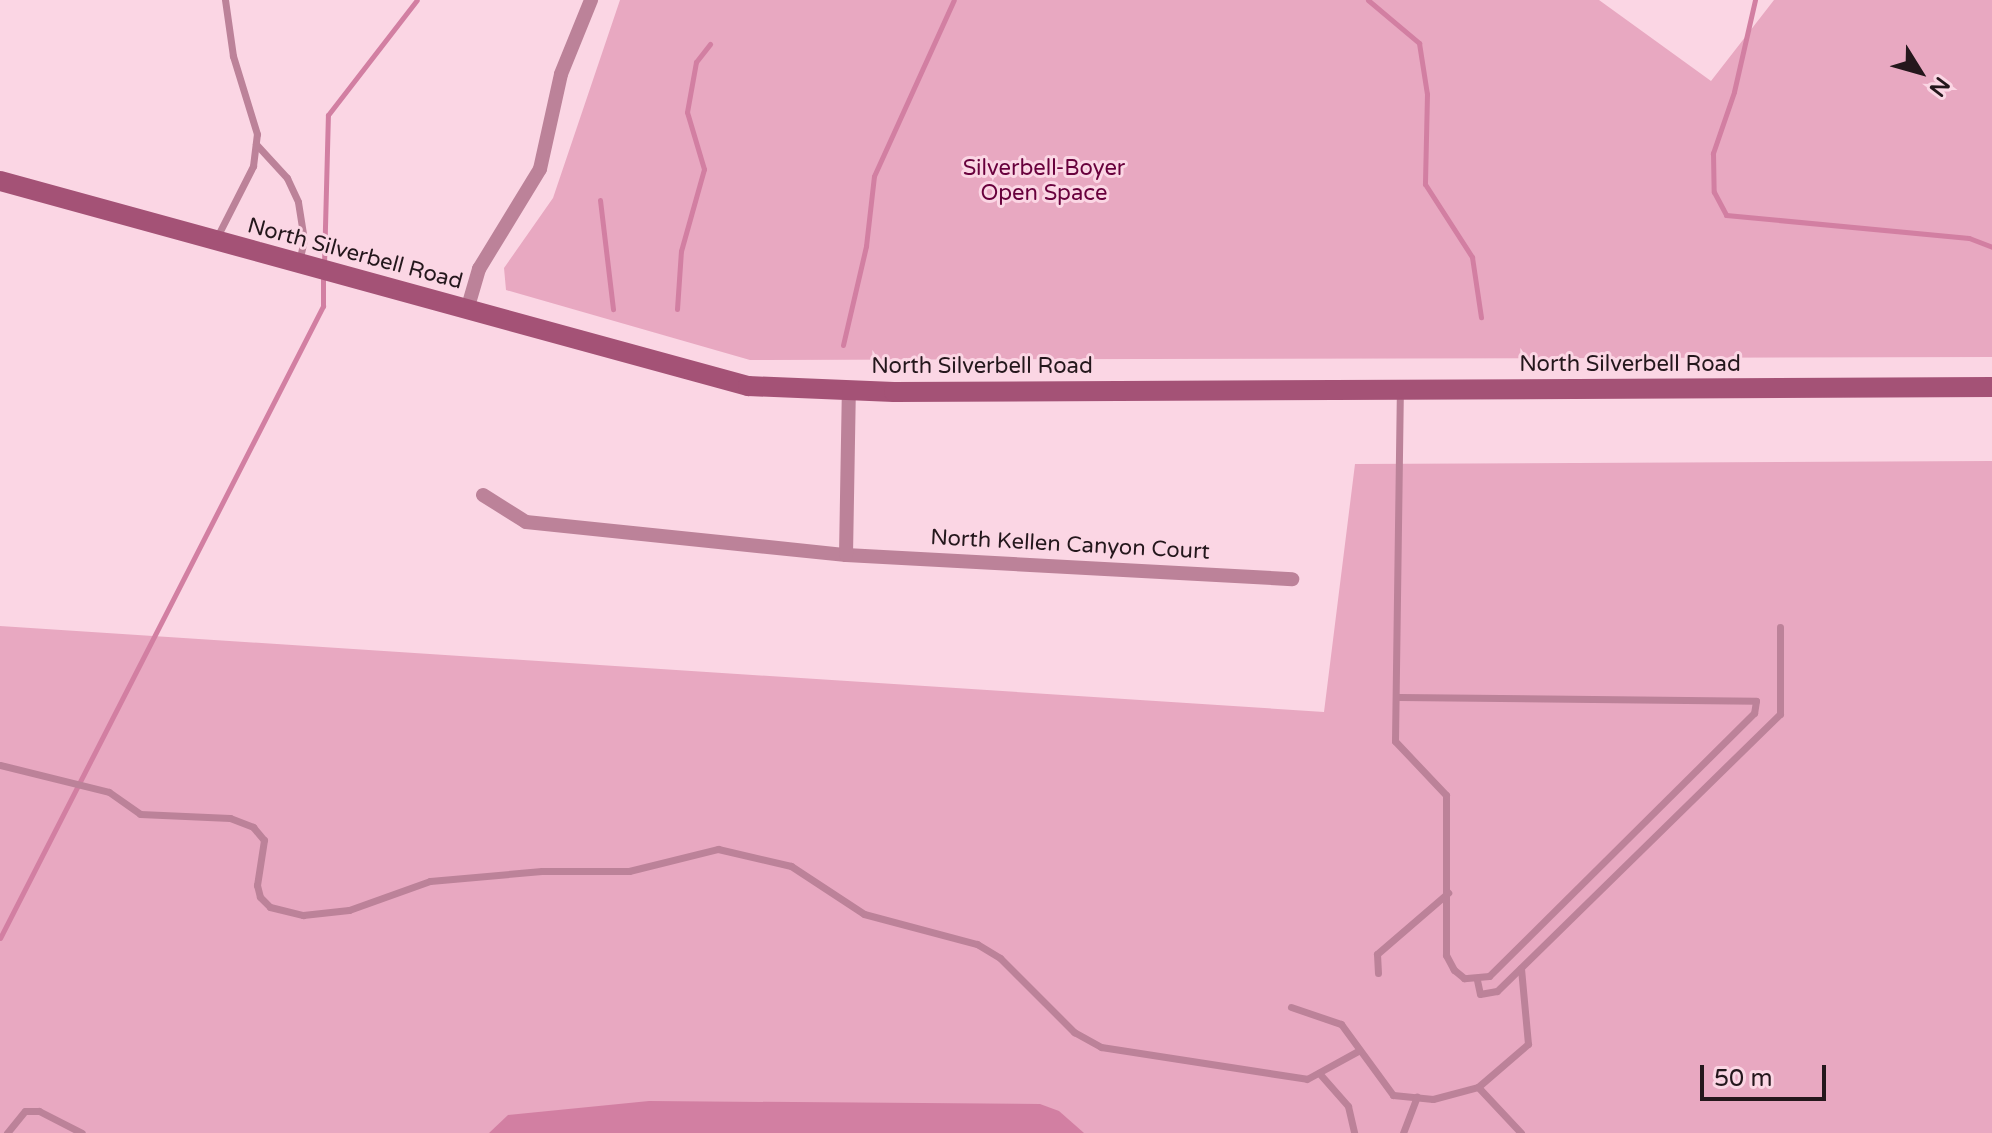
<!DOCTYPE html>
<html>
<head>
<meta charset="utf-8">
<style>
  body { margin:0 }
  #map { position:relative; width:1992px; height:1133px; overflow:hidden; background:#fbd6e4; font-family:"Varela Round",sans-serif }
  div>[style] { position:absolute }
  .green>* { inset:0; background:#e8a8c1 }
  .water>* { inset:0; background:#d27fa2 }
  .stream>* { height:5px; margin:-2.5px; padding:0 2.5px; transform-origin:2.5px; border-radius:2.5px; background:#d27fa2 }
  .lane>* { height:7px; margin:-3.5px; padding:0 3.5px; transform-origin:3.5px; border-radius:3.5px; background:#bc8299 }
  .street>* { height:14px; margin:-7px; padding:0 7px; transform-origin:7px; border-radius:7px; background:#bc8299 }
  .secondary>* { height:20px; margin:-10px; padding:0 10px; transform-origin:10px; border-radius:10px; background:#a45276 }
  span { translate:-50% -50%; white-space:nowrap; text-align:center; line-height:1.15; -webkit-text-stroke:6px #fbd6e4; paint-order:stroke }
  .park-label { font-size:22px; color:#68003c }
  .street-label { font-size:22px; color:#24171c }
  .north { position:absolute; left:1880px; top:32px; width:80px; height:80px; -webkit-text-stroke:6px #fbd6e4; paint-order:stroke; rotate:127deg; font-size:22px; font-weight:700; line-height:32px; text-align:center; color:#24171c }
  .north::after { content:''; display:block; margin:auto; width:28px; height:36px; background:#24171c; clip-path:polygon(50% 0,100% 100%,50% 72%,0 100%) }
  .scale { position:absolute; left:1700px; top:1065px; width:126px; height:36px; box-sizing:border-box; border:4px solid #24171c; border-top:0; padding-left:10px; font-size:24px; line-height:28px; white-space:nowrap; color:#24171c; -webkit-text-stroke:6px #fbd6e4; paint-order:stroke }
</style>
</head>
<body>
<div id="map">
  <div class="green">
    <i style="clip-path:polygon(620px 0,1599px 0,1711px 81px,1774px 0,1992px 0,1992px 357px,750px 360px,506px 290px,504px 268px,553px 198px)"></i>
    <i style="clip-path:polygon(1992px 461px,1992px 1133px,0 1133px,0 626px,1324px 712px,1355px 464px)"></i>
  </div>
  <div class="water">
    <i style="clip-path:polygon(649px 1101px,1040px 1104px,1059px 1111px,1084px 1133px,489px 1133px,508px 1115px)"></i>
  </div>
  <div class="stream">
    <i style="left:1368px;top:0;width:67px;rotate:40.1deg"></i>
    <i style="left:1419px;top:43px;width:52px;rotate:81.1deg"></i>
    <i style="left:1427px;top:94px;width:90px;rotate:91.3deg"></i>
    <i style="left:1425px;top:184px;width:87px;rotate:57.2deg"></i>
    <i style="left:1472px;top:257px;width:61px;rotate:81.5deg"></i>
    <i style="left:1755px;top:0;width:94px;rotate:102.9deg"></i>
    <i style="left:1734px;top:92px;width:65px;rotate:109deg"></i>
    <i style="left:1713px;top:153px;width:39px;rotate:89deg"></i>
    <i style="left:1714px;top:192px;width:26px;rotate:62deg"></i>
    <i style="left:1726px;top:215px;width:244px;rotate:5.4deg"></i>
    <i style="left:1969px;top:238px;width:25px;rotate:21deg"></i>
    <i style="left:600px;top:200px;width:110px;rotate:83.2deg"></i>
    <i style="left:324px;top:265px;width:150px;rotate:-88.5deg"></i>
    <i style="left:328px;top:115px;width:145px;rotate:-52.3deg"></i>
    <i style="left:677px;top:309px;width:58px;rotate:-86.1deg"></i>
    <i style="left:681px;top:251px;width:85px;rotate:-74.3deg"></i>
    <i style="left:704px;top:169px;width:59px;rotate:-106.6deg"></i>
    <i style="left:687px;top:112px;width:51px;rotate:-79.8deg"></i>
    <i style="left:696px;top:62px;width:23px;rotate:-52deg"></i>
    <i style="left:843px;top:345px;width:102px;rotate:-76.9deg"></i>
    <i style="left:866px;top:246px;width:70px;rotate:-83.5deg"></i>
    <i style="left:874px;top:176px;width:193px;rotate:-65.6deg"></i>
    <i style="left:0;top:938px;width:710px;rotate:-62.93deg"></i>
    <i style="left:323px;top:306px;width:31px;rotate:-90deg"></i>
  </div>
  <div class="lane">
    <i style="left:256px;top:144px;width:46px;rotate:47.6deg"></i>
    <i style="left:287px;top:178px;width:26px;rotate:65deg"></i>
    <i style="left:298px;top:202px;width:38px;rotate:81deg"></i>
    <i style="left:304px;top:240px;width:22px;rotate:103deg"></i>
    <i style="left:216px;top:239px;width:82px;rotate:-63.1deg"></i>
    <i style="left:253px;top:166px;width:32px;rotate:-83deg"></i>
    <i style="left:257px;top:134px;width:82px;rotate:-107.1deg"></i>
    <i style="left:233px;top:56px;width:57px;rotate:-98.1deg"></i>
    <i style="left:1399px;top:697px;width:357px;rotate:0.6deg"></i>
    <i style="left:1756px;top:701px;width:12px;rotate:99deg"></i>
    <i style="left:1754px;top:713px;width:373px;rotate:135.2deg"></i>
    <i style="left:1489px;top:976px;width:25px;rotate:175deg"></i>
    <i style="left:1464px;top:978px;width:13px;rotate:-141deg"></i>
    <i style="left:1454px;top:970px;width:17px;rotate:-118deg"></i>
    <i style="left:1446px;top:955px;width:160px;rotate:-90deg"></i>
    <i style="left:1446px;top:795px;width:74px;rotate:-133.4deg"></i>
    <i style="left:1395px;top:741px;width:348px;rotate:-89.2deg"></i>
    <i style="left:0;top:765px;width:112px;rotate:13.9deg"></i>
    <i style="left:109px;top:792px;width:38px;rotate:35deg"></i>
    <i style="left:140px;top:814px;width:90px;rotate:2.5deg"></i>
    <i style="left:230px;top:818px;width:25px;rotate:21deg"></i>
    <i style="left:253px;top:827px;width:17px;rotate:50deg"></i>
    <i style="left:264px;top:840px;width:46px;rotate:98.8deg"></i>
    <i style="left:257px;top:885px;width:12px;rotate:76deg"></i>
    <i style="left:260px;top:897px;width:14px;rotate:45deg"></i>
    <i style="left:270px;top:907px;width:34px;rotate:14deg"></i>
    <i style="left:303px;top:915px;width:46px;rotate:-6.2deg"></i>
    <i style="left:349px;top:910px;width:86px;rotate:-19.7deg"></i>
    <i style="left:430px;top:881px;width:112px;rotate:-5.1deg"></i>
    <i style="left:542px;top:871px;width:87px"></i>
    <i style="left:629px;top:871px;width:92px;rotate:-13.9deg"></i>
    <i style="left:718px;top:849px;width:75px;rotate:13.1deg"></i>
    <i style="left:791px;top:866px;width:87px;rotate:33.3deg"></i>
    <i style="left:864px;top:914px;width:117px;rotate:14.9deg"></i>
    <i style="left:977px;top:944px;width:27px;rotate:31deg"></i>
    <i style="left:1000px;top:958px;width:105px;rotate:45deg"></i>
    <i style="left:1074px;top:1032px;width:31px;rotate:29deg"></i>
    <i style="left:1101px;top:1047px;width:208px;rotate:8.8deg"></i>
    <i style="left:1307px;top:1079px;width:60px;rotate:-28.7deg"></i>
    <i style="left:1378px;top:973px;width:19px;rotate:-93deg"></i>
    <i style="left:1377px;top:954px;width:94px;rotate:-40.7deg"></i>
    <i style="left:1477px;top:980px;width:14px;rotate:78deg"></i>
    <i style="left:1480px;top:994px;width:17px;rotate:-10deg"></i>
    <i style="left:1497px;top:991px;width:396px;rotate:-44.4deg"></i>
    <i style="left:1780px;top:714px;width:87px;rotate:-90deg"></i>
    <i style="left:1291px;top:1007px;width:53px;rotate:18.8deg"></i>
    <i style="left:1341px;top:1024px;width:88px;rotate:53.8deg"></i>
    <i style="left:1393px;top:1095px;width:40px;rotate:5.7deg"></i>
    <i style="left:1433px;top:1099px;width:47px;rotate:-14.9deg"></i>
    <i style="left:1478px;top:1087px;width:66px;rotate:-40.7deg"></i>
    <i style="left:1528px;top:1044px;width:76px;rotate:-95.3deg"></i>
    <i style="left:1319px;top:1073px;width:44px;rotate:48.7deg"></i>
    <i style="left:1348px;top:1106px;width:28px;rotate:77deg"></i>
    <i style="left:1478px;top:1087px;width:63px;rotate:46.9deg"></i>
    <i style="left:7px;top:1133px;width:28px;rotate:-51deg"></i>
    <i style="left:25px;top:1111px;width:14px"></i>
    <i style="left:39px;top:1111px;width:48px;rotate:27.1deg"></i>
    <i style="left:1403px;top:1133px;width:39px;rotate:-69deg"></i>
  </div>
  <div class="street">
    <i style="left:467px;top:310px;width:43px;rotate:-73.7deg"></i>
    <i style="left:479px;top:269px;width:117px;rotate:-58.6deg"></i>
    <i style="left:540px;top:169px;width:97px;rotate:-77.5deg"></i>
    <i style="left:561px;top:74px;width:80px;rotate:-67.9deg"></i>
    <i style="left:483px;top:495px;width:51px;rotate:32.1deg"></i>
    <i style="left:526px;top:522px;width:322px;rotate:5.9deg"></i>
    <i style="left:846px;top:555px;width:447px;rotate:3.1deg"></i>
    <i style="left:846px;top:555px;width:165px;rotate:-89deg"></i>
  </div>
  <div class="secondary">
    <i style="left:0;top:181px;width:776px;rotate:15.33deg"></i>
    <i style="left:748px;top:386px;width:146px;rotate:2.4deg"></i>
    <i style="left:894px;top:392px;width:1098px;rotate:-0.26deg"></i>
  </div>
  <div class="park-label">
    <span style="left:1044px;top:181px">Silverbell-Boyer<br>Open Space</span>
  </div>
  <div class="street-label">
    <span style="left:355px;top:254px;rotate:15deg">North Silverbell Road</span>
    <span style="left:1630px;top:365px">North Silverbell Road</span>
    <span style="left:982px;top:367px">North Silverbell Road</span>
    <span style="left:1070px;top:545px;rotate:3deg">North Kellen Canyon Court</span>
  </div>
  <div class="north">N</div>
  <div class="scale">50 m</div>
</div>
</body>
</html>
